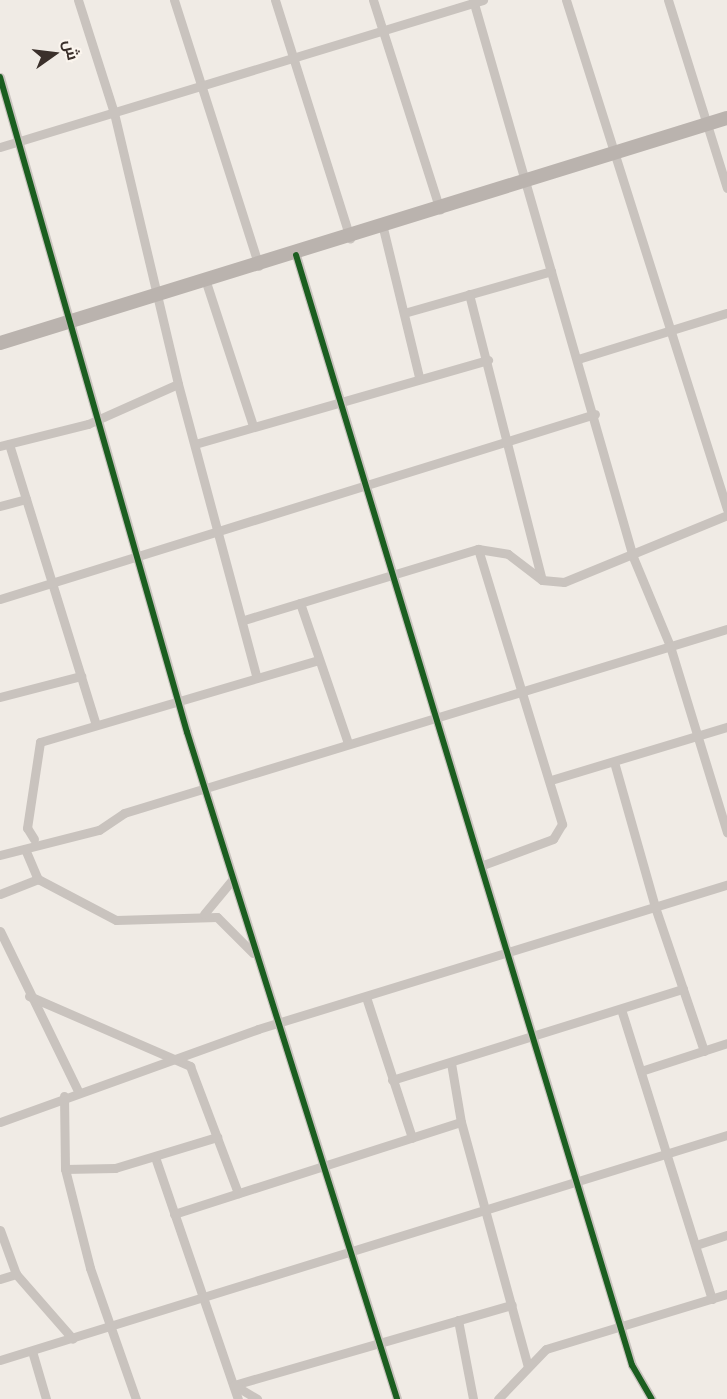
<!DOCTYPE html>
<html>
<head>
<meta charset="utf-8">
<style>
  body { margin:0 }
  #map { position:relative; width:727px; height:1399px; overflow:hidden; background:#f0ebe5; font-family:Inter,Cairo,sans-serif }
  div>[style] { position:absolute }
  .street>* { height:9px; margin:-4.5px; padding:0 4.5px; transform-origin:4.5px; border-radius:4.5px; background:#c9c3be }
  .secondary>* { height:14px; margin:-7px; padding:0 7px; transform-origin:7px; border-radius:7px; background:#bab3ae }
  .cycleway>* { height:6px; margin:-3px; padding:0 3px; transform-origin:3px; border-radius:3px; background:#1b5e20 }
  span { translate:-50% -50%; white-space:nowrap; text-align:center; line-height:1.15; -webkit-text-stroke:6px #fbf5ee; paint-order:stroke }
  .north { position:absolute; left:24px; top:24px; width:60px; height:60px; -webkit-text-stroke:4px #fbf5ee; paint-order:stroke; rotate:76deg; font-size:16px; font-weight:700; line-height:24px; text-align:center; color:#3b302b }
  .north::after { content:''; display:block; margin:auto; width:21px; height:27px; background:#3b302b; clip-path:polygon(50% 0,100% 100%,50% 72%,0 100%) }
</style>
</head>
<body>
<div id="map">
  <div class="street">
    <i style="left:78px;top:0;width:119px;rotate:72.3deg"></i>
    <i style="left:114px;top:113px;width:278px;rotate:76.7deg"></i>
    <i style="left:178px;top:384px;width:304px;rotate:75deg"></i>
    <i style="left:174px;top:0;width:279px;rotate:72.3deg"></i>
    <i style="left:275px;top:0;width:250px;rotate:72.5deg"></i>
    <i style="left:373px;top:0;width:220px;rotate:72.3deg"></i>
    <i style="left:473px;top:0;width:580px;rotate:73.97deg"></i>
    <i style="left:633px;top:557px;width:96px;rotate:67.4deg"></i>
    <i style="left:670px;top:646px;width:195px;rotate:73deg"></i>
    <i style="left:566px;top:0;width:534px;rotate:72.45deg"></i>
    <i style="left:668px;top:0;width:197px;rotate:72.6deg"></i>
    <i style="left:0;top:77px;width:681px;rotate:74.07deg"></i>
    <i style="left:187px;top:732px;width:699px;rotate:72.52deg"></i>
    <i style="left:0;top:147px;width:505px;rotate:-16.93deg"></i>
    <i style="left:383px;top:228px;width:153px;rotate:76.4deg"></i>
    <i style="left:296px;top:255px;width:1160px;rotate:73.16deg"></i>
    <i style="left:632px;top:1365px;width:39px;rotate:60deg"></i>
    <i style="left:206px;top:282px;width:151px;rotate:71.9deg"></i>
    <i style="left:469px;top:294px;width:295px;rotate:75.7deg"></i>
    <i style="left:404px;top:313px;width:153px;rotate:-15.9deg"></i>
    <i style="left:578px;top:359px;width:156px;rotate:-17.2deg"></i>
    <i style="left:9px;top:444px;width:294px;rotate:72.8deg"></i>
    <i style="left:195px;top:444px;width:305px;rotate:-16deg"></i>
    <i style="left:0;top:446px;width:91px;rotate:-14deg"></i>
    <i style="left:88px;top:424px;width:98px;rotate:-24deg"></i>
    <i style="left:0;top:506px;width:27px;rotate:-15deg"></i>
    <i style="left:478px;top:549px;width:288px;rotate:73deg"></i>
    <i style="left:562px;top:824px;width:17px;rotate:121deg"></i>
    <i style="left:553px;top:839px;width:75px;rotate:159.6deg"></i>
    <i style="left:0;top:599px;width:623px;rotate:-17.27deg"></i>
    <i style="left:300px;top:603px;width:148px;rotate:71.1deg"></i>
    <i style="left:244px;top:620px;width:245px;rotate:-16.9deg"></i>
    <i style="left:478px;top:549px;width:30px;rotate:9deg"></i>
    <i style="left:508px;top:554px;width:43px;rotate:37.4deg"></i>
    <i style="left:542px;top:580px;width:22px;rotate:5deg"></i>
    <i style="left:564px;top:582px;width:176px;rotate:-22.3deg"></i>
    <i style="left:0;top:697px;width:84px;rotate:-14.5deg"></i>
    <i style="left:614px;top:762px;width:151px;rotate:74.2deg"></i>
    <i style="left:655px;top:907px;width:152px;rotate:71.2deg"></i>
    <i style="left:551px;top:780px;width:184px;rotate:-16.8deg"></i>
    <i style="left:34px;top:839px;width:13px;rotate:-122deg"></i>
    <i style="left:27px;top:828px;width:87px;rotate:-81.4deg"></i>
    <i style="left:40px;top:742px;width:290px;rotate:-16.4deg"></i>
    <i style="left:25px;top:849px;width:33px;rotate:67deg"></i>
    <i style="left:38px;top:879px;width:88px;rotate:27.7deg"></i>
    <i style="left:116px;top:920px;width:101px;rotate:-1.7deg"></i>
    <i style="left:217px;top:917px;width:51px;rotate:45deg"></i>
    <i style="left:0;top:855px;width:102px;rotate:-14.2deg"></i>
    <i style="left:99px;top:830px;width:30px;rotate:-34deg"></i>
    <i style="left:124px;top:813px;width:630px;rotate:-16.97deg"></i>
    <i style="left:0;top:894px;width:41px;rotate:-21.5deg"></i>
    <i style="left:204px;top:914px;width:44px;rotate:-50.5deg"></i>
    <i style="left:0;top:931px;width:178px;rotate:64deg"></i>
    <i style="left:29px;top:996px;width:176px;rotate:23.5deg"></i>
    <i style="left:190px;top:1066px;width:136px;rotate:69.3deg"></i>
    <i style="left:366px;top:997px;width:148px;rotate:71.9deg"></i>
    <i style="left:621px;top:1009px;width:304px;rotate:72.6deg"></i>
    <i style="left:451px;top:1063px;width:60px;rotate:80.4deg"></i>
    <i style="left:461px;top:1122px;width:254px;rotate:74.7deg"></i>
    <i style="left:641px;top:1071px;width:90px;rotate:-18deg"></i>
    <i style="left:392px;top:1080px;width:305px;rotate:-17.4deg"></i>
    <i style="left:64px;top:1096px;width:73px;rotate:89.2deg"></i>
    <i style="left:65px;top:1169px;width:102px;rotate:75.8deg"></i>
    <i style="left:90px;top:1268px;width:139px;rotate:70.7deg"></i>
    <i style="left:0;top:1122px;width:274px;rotate:-19.8deg"></i>
    <i style="left:258px;top:1029px;width:491px;rotate:-17.1deg"></i>
    <i style="left:155px;top:1157px;width:256px;rotate:71.1deg"></i>
    <i style="left:65px;top:1169px;width:50px;rotate:-1.1deg"></i>
    <i style="left:115px;top:1168px;width:107px;rotate:-16.9deg"></i>
    <i style="left:174px;top:1214px;width:301px;rotate:-17.8deg"></i>
    <i style="left:0;top:1230px;width:47px;rotate:70deg"></i>
    <i style="left:16px;top:1274px;width:86px;rotate:48.8deg"></i>
    <i style="left:696px;top:1245px;width:33px;rotate:-18deg"></i>
    <i style="left:0;top:1279px;width:17px;rotate:-17deg"></i>
    <i style="left:458px;top:1320px;width:80px;rotate:79.2deg"></i>
    <i style="left:32px;top:1351px;width:50px;rotate:73.7deg"></i>
    <i style="left:0;top:1360px;width:761px;rotate:-17.2deg"></i>
    <i style="left:234px;top:1385px;width:289px;rotate:-16.1deg"></i>
    <i style="left:234px;top:1385px;width:27px;rotate:31deg"></i>
    <i style="left:498px;top:1399px;width:69px;rotate:-46.2deg"></i>
    <i style="left:546px;top:1349px;width:189px;rotate:-16.9deg"></i>
  </div>
  <div class="secondary">
    <i style="left:0;top:343px;width:761px;rotate:-17.2deg"></i>
  </div>
  <div class="cycleway">
    <i style="left:0;top:77px;width:681px;rotate:74.07deg"></i>
    <i style="left:187px;top:732px;width:699px;rotate:72.52deg"></i>
    <i style="left:296px;top:255px;width:1160px;rotate:73.16deg"></i>
    <i style="left:632px;top:1365px;width:39px;rotate:60deg"></i>
  </div>
  <div class="north">ش</div>
</div>
</body>
</html>
